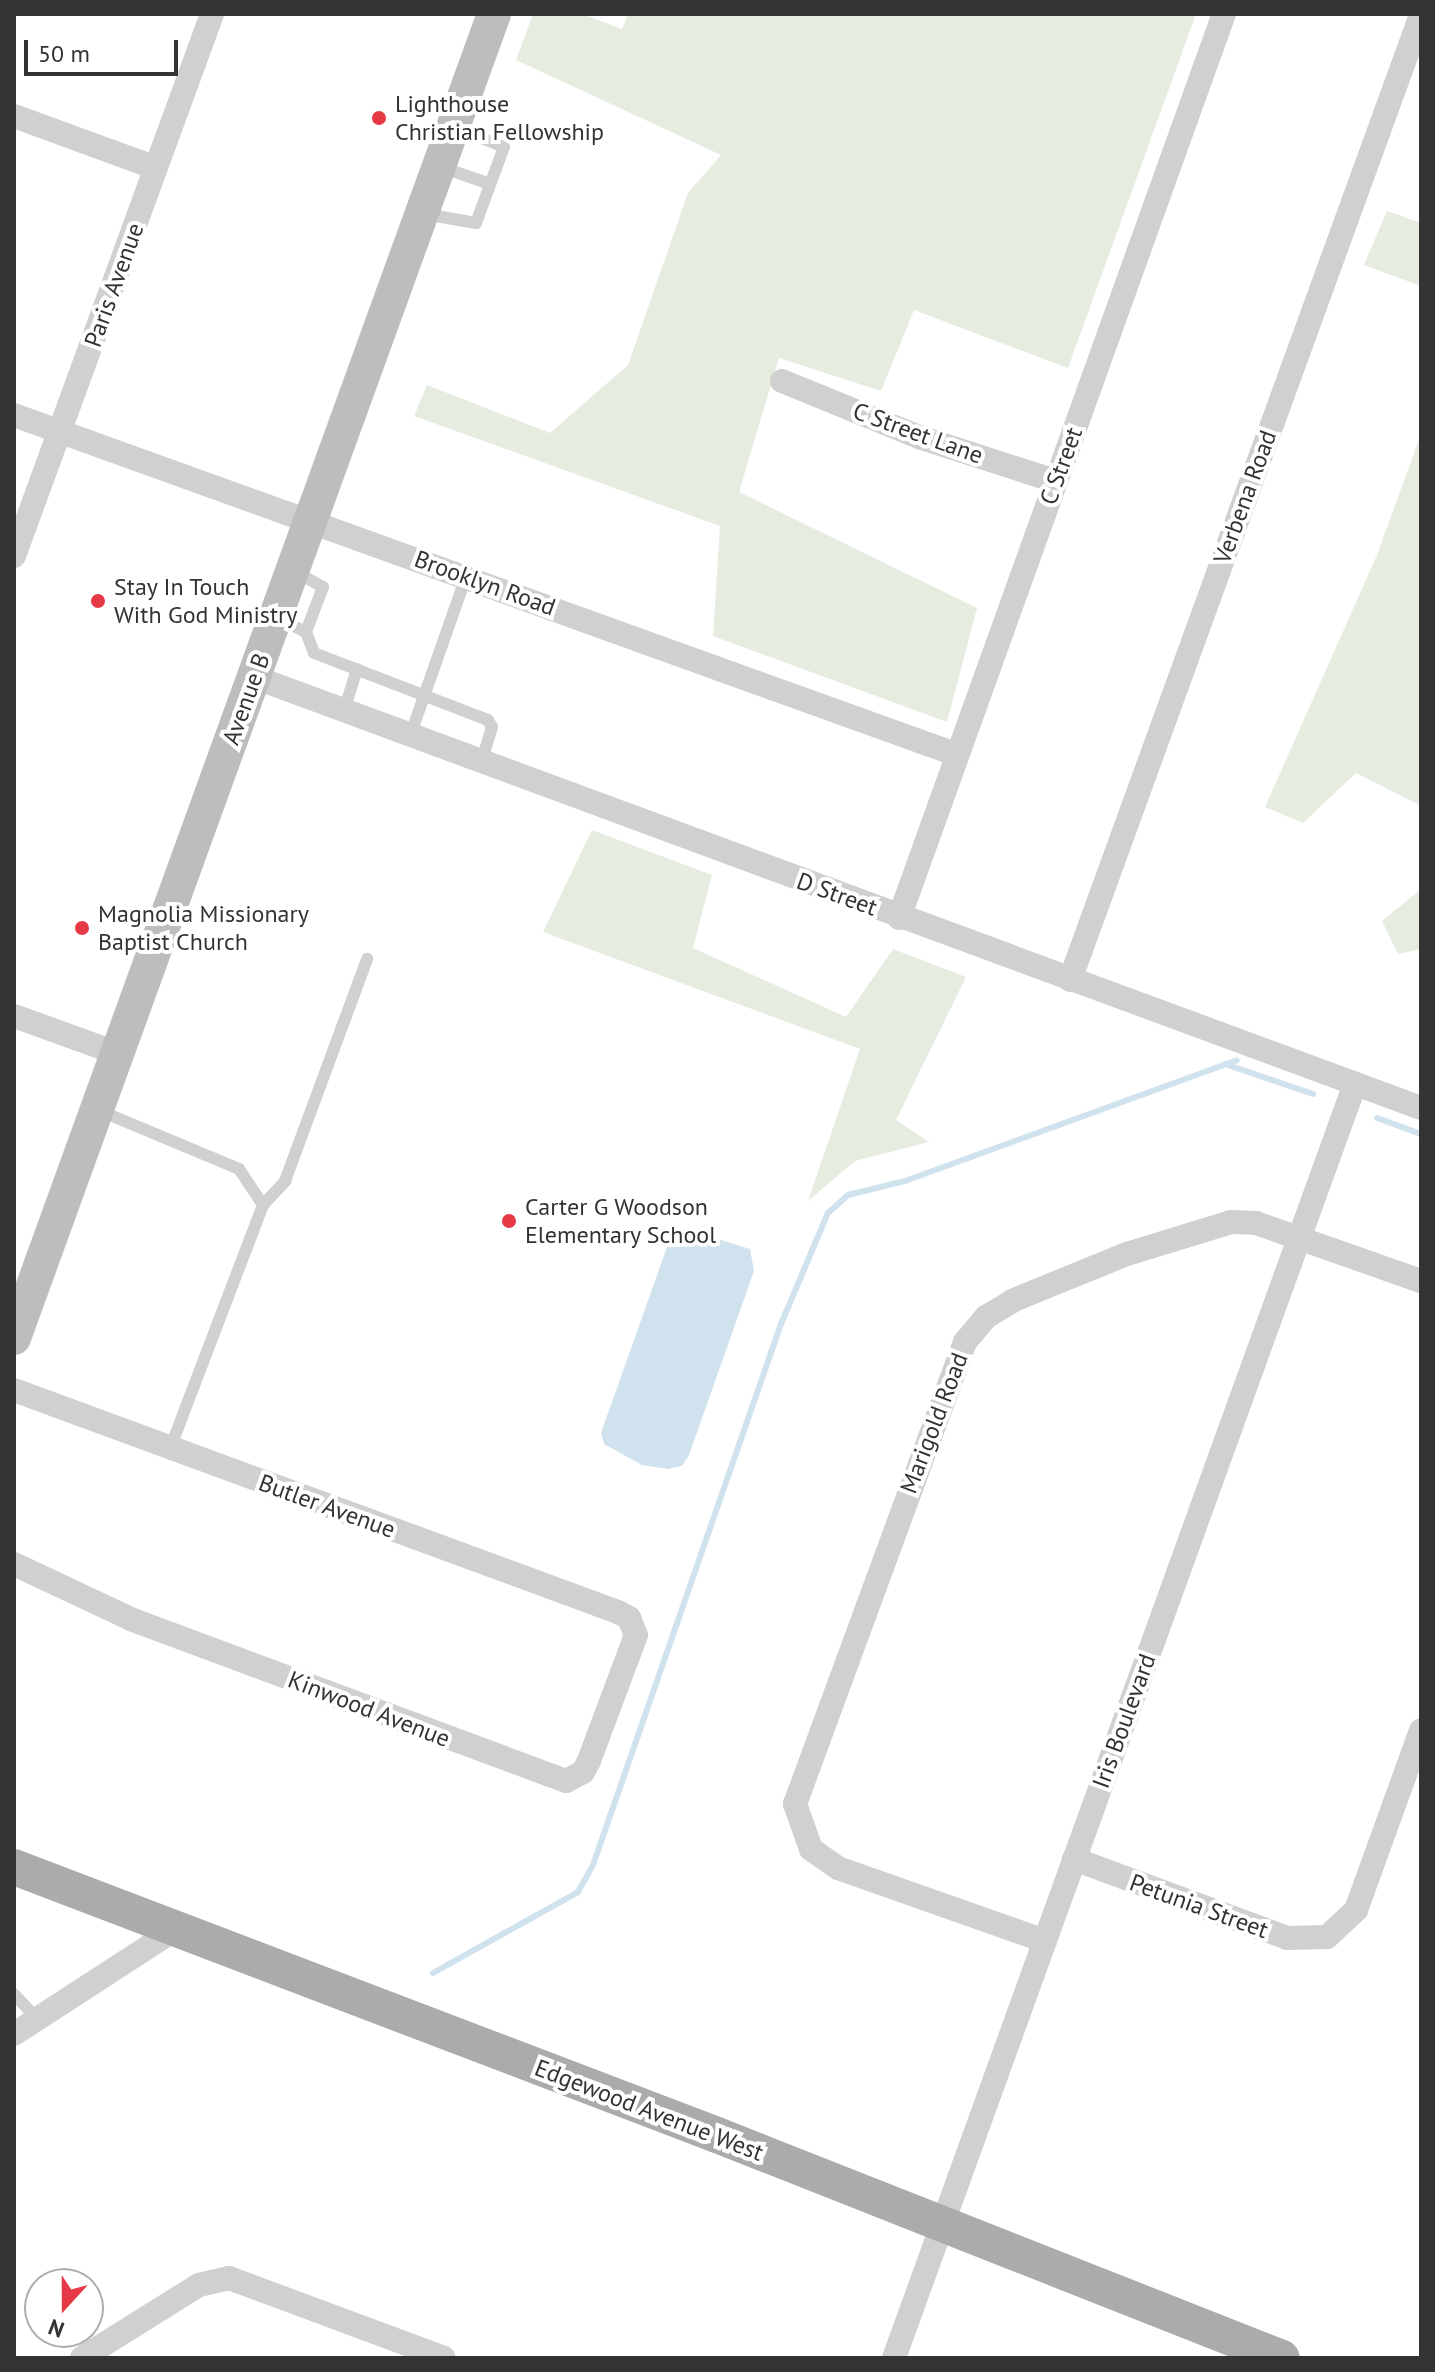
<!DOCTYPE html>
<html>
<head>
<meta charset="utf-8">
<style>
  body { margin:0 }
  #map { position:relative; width:1435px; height:2372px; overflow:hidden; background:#fff; font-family:"PT Sans",sans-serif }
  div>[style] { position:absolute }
  .green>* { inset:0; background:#e6ecdf }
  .water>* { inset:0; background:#cfe2ee }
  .stream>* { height:6px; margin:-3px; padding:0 3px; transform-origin:3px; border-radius:3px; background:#cfe2ee }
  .lane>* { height:12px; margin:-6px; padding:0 6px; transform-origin:6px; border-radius:6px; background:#d0d0d0 }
  .street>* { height:24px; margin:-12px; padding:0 12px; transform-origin:12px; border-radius:12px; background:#d0d0d0 }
  .secondary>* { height:34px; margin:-17px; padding:0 17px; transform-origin:17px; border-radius:17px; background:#bdbdbd }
  .primary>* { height:36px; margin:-18px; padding:0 18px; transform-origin:18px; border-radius:18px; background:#ababab }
  .dots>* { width:22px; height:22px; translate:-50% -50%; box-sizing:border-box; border:4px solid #fff; border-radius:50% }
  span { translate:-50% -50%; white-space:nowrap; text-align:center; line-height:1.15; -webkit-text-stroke:8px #fff; paint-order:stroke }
  .poi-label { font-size:24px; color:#333 }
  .left { translate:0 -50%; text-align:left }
  .street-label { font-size:24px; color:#333 }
  .frame { position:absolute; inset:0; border:16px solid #333; pointer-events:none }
  .north { position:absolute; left:24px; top:2268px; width:80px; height:80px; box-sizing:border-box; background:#fff; border:2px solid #adadad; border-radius:50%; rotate:201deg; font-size:22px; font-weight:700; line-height:32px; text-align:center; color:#333 }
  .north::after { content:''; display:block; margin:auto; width:28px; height:36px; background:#e63946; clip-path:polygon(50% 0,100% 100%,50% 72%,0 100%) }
  .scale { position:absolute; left:24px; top:40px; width:154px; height:36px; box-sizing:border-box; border:4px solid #333; border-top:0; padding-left:10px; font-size:24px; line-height:28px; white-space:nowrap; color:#333; -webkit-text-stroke:6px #fff; paint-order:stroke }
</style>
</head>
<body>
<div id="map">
  <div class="green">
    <i style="clip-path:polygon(533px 14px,582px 14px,622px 29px,628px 14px,1196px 14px,1068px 368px,914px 310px,881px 391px,779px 358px,739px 492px,977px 608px,947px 722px,713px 636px,720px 526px,414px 416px,427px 385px,550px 433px,628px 365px,688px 193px,721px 155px,516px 60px)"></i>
    <i style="clip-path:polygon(1387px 211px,1421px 223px,1421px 286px,1364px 265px)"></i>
    <i style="clip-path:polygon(1421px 434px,1421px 806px,1356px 773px,1303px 823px,1265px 807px,1377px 555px)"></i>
    <i style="clip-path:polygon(592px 830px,712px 875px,693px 948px,846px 1017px,893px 949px,966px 977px,896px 1120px,929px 1142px,855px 1161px,808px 1201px,860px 1049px,543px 932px)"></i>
    <i style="clip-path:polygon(1421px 889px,1421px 949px,1398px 954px,1382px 921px)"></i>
  </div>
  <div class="water">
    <i style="clip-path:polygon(692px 1231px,750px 1249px,754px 1271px,689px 1455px,682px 1466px,668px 1469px,642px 1465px,604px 1444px,601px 1433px,667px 1247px,679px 1232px)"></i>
  </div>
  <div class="stream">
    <i style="left:1225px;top:1064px;width:93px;rotate:18.8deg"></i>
    <i style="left:1377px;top:1118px;width:47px;rotate:20deg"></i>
    <i style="left:433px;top:1973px;width:166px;rotate:-29.2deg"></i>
    <i style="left:578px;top:1892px;width:31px;rotate:-61deg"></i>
    <i style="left:593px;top:1865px;width:573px;rotate:-70.84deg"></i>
    <i style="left:781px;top:1324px;width:121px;rotate:-67.1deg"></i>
    <i style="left:828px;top:1213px;width:27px;rotate:-42deg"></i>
    <i style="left:848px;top:1195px;width:59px;rotate:-13.8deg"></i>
    <i style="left:905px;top:1181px;width:353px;rotate:-20deg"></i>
  </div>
  <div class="lane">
    <i style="left:441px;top:167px;width:52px;rotate:19.1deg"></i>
    <i style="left:424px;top:214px;width:53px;rotate:9.8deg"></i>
    <i style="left:476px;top:223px;width:81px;rotate:-69.8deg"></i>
    <i style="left:504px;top:147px;width:52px;rotate:-158.4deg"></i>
    <i style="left:294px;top:571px;width:33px;rotate:29deg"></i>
    <i style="left:323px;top:587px;width:48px;rotate:110.7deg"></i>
    <i style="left:276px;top:617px;width:34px;rotate:27deg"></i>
    <i style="left:306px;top:632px;width:22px;rotate:69deg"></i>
    <i style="left:314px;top:653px;width:186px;rotate:21.1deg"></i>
    <i style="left:488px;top:720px;width:8px;rotate:60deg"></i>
    <i style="left:492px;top:727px;width:37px;rotate:107deg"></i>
    <i style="left:344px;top:711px;width:44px;rotate:-72.8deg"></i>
    <i style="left:410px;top:736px;width:169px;rotate:-70.6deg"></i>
    <i style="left:98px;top:1110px;width:153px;rotate:22.7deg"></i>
    <i style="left:239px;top:1169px;width:43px;rotate:56.3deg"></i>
    <i style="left:263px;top:1205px;width:261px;rotate:110.9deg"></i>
    <i style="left:263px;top:1205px;width:33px;rotate:-47deg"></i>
    <i style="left:285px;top:1181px;width:237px;rotate:-69.7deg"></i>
    <i style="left:14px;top:1994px;width:34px;rotate:47deg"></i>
  </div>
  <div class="street">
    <i style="left:14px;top:116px;width:151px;rotate:20.1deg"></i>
    <i style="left:782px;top:381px;width:151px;rotate:22.2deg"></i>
    <i style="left:922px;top:438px;width:140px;rotate:17.9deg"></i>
    <i style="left:14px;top:415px;width:1000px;rotate:19.81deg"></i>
    <i style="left:14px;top:556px;width:577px;rotate:-69.93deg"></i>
    <i style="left:254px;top:677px;width:1244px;rotate:20.27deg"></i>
    <i style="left:899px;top:918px;width:961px;rotate:-70.23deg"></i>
    <i style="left:1070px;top:980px;width:1027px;rotate:-70.01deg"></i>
    <i style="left:14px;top:1016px;width:109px;rotate:19.8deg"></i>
    <i style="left:14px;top:1390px;width:644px;rotate:20.18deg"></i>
    <i style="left:618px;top:1612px;width:13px;rotate:29deg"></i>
    <i style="left:629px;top:1618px;width:18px;rotate:68deg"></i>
    <i style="left:636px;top:1635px;width:134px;rotate:110.5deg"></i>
    <i style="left:589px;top:1761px;width:13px;rotate:119deg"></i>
    <i style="left:583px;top:1772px;width:19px;rotate:152deg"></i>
    <i style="left:566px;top:1781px;width:464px;rotate:-159.6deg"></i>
    <i style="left:131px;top:1619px;width:129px;rotate:-154.8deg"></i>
    <i style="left:1074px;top:1859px;width:227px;rotate:20.3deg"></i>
    <i style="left:1287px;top:1938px;width:40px;rotate:-1.4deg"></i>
    <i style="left:1327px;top:1937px;width:40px;rotate:-43deg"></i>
    <i style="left:1356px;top:1910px;width:191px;rotate:-70.1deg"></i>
    <i style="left:1045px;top:1941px;width:219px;rotate:-160.6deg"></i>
    <i style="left:838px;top:1868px;width:33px;rotate:-145deg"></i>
    <i style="left:811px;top:1849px;width:48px;rotate:-109.6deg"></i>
    <i style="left:795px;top:1804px;width:492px;rotate:-69.8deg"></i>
    <i style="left:965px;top:1342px;width:33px;rotate:-50deg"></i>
    <i style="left:986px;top:1317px;width:33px;rotate:-31deg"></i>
    <i style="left:1014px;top:1300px;width:122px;rotate:-22.2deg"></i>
    <i style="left:1127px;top:1254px;width:109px;rotate:-17.1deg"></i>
    <i style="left:1231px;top:1222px;width:25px;rotate:2deg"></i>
    <i style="left:1256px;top:1223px;width:175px;rotate:19.4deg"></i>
    <i style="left:14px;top:2034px;width:191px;rotate:-33deg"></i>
    <i style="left:82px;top:2358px;width:138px;rotate:-32deg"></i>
    <i style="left:199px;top:2285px;width:31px;rotate:-13deg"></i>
    <i style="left:229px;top:2278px;width:229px;rotate:20.4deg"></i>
    <i style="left:894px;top:2358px;width:1355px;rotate:-70.11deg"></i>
  </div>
  <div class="secondary">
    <i style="left:14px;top:1338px;width:1408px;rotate:-70.07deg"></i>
  </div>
  <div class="primary">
    <i style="left:14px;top:1867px;width:752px;rotate:20.87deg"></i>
    <i style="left:717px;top:2135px;width:607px;rotate:21.54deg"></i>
  </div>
  <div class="dots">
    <i style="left:379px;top:118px;background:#e63946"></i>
    <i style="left:98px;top:601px;background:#e63946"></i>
    <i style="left:82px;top:928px;background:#e63946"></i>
    <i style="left:509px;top:1221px;background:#e63946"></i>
  </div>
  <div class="poi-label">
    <span class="left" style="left:395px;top:118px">Lighthouse<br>Christian Fellowship</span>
    <span class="left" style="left:114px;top:601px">Stay In Touch<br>With God Ministry</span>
    <span class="left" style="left:98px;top:928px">Magnolia Missionary<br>Baptist Church</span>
    <span class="left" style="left:525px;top:1221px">Carter G Woodson<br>Elementary School</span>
  </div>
  <div class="street-label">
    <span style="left:114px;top:285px;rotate:-70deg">Paris Avenue</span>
    <span style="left:918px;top:433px;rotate:20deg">C Street Lane</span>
    <span style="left:1061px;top:466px;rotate:-70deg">C Street</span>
    <span style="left:1245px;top:497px;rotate:-70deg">Verbena Road</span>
    <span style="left:485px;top:583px;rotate:20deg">Brooklyn Road</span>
    <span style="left:246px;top:699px;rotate:-70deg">Avenue B</span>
    <span style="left:837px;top:894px;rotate:20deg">D Street</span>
    <span style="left:934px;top:1423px;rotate:-69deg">Marigold Road</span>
    <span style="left:327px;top:1506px;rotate:20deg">Butler Avenue</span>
    <span style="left:369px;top:1709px;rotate:21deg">Kinwood Avenue</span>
    <span style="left:1124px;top:1721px;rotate:-70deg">Iris Boulevard</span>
    <span style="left:1199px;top:1906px;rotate:20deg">Petunia Street</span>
    <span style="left:649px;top:2110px;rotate:21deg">Edgewood Avenue West</span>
  </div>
  <div class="frame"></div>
  <div class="north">N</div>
  <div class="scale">50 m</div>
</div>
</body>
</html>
